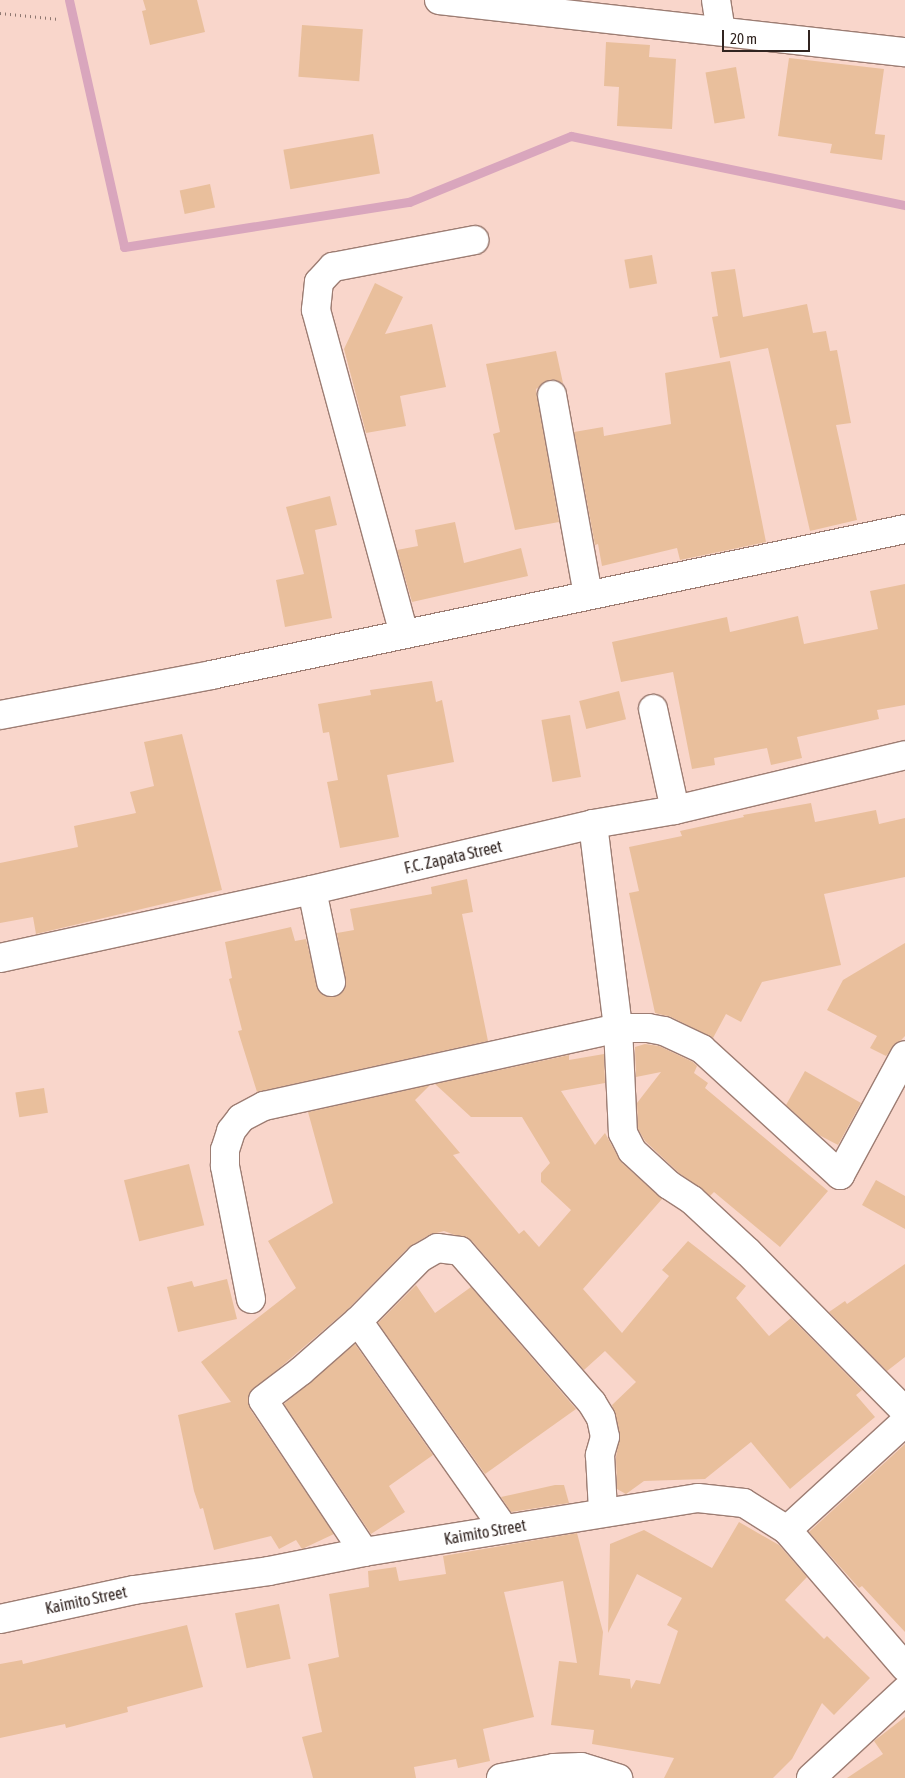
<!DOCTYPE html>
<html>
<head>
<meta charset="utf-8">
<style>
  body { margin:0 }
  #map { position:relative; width:905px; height:1778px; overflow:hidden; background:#f9d6cb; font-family:"Asap Condensed",sans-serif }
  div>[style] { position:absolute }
  .stream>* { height:9px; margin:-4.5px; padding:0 4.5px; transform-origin:4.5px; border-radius:4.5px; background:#d9a6bd }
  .building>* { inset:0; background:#e9bf9c; transform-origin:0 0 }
  .path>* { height:3px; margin-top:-1.5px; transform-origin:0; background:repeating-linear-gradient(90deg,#8e7770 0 1px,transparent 0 5px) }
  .roads { filter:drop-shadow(1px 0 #9d7d73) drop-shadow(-1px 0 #9d7d73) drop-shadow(0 1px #9d7d73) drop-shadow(0 -1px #9d7d73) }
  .minor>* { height:28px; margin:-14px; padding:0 14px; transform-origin:14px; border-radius:14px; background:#fff }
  span { translate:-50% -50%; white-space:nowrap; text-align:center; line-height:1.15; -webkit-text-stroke:4.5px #fff; paint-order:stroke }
  .street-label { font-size:16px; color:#312420 }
  .scale { position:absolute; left:722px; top:30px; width:88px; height:22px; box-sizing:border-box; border:2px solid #312420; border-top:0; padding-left:6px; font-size:15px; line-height:18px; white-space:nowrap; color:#312420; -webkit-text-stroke:4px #fff; paint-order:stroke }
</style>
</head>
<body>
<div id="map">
  <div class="stream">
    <i style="left:69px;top:0;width:253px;rotate:77.4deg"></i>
    <i style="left:124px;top:247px;width:289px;rotate:-9deg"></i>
    <i style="left:409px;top:202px;width:175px;rotate:-22.2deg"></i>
    <i style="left:571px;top:136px;width:341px;rotate:11.7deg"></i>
  </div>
  <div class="building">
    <i style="clip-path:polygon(143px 0,197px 0,205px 32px,150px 45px,142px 11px,146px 10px)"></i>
    <i style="left:302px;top:25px;width:61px;height:52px;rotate:4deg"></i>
    <i style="clip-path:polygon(606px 42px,650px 45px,649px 57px,676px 59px,672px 129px,617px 126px,619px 87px,604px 86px)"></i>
    <i style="clip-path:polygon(789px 58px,884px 69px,875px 134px,885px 135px,882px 160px,830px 153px,832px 144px,778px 136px)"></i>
    <i style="left:736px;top:67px;width:52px;height:31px;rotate:80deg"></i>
    <i style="left:373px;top:134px;width:40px;height:91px;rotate:80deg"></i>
    <i style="left:210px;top:184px;width:24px;height:31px;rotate:78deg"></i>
    <i style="left:652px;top:255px;width:29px;height:28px;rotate:80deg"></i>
    <i style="clip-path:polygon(735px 269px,743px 317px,807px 304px,813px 333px,826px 331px,830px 351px,837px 350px,851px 423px,836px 425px,857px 520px,810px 531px,768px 348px,720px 358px,712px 317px,718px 316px,711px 272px)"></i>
    <i style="clip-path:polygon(375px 283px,403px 297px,385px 334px,432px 324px,446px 387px,400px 396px,406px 426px,366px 433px,344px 349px)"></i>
    <i style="clip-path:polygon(556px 351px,563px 383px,549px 380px,536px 389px,559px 522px,515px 530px,493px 434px,500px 432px,486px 364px)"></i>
    <i style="clip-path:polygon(730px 361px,766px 542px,680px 560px,677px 548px,602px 566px,598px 544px,595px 545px,574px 432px,603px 427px,604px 436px,671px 424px,665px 373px)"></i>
    <i style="clip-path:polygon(330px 496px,337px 525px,315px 530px,332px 618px,285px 627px,276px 580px,304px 574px,286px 507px)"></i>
    <i style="clip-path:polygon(455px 522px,464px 563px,521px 548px,528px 576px,412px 602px,397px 550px,418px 546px,415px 530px)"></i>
    <i style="clip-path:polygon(905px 584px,905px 705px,877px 710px,879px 719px,797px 737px,802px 758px,771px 765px,767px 748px,714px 758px,715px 765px,692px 769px,673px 672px,621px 682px,612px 642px,727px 617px,730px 632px,798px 616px,804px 644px,878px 629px,870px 591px)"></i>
    <i style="clip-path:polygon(432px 681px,436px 702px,442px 700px,454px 762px,387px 775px,399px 837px,340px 848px,327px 782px,338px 780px,329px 732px,323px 733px,318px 704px,371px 695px,370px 690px)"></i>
    <i style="left:619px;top:691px;width:29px;height:41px;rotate:76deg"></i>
    <i style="left:570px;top:715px;width:63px;height:29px;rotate:80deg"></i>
    <i style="clip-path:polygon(182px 734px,222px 890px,36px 934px,33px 917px,0 923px,0 863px,78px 847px,74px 826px,136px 813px,130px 792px,154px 786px,144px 742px)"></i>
    <i style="clip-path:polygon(811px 803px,815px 822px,876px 810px,879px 824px,905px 818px,905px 877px,824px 894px,841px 965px,762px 982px,741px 1022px,726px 1014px,713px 1038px,671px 1017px,655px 1013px,629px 893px,639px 891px,629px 847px,682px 836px,680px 831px,744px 817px,743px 815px)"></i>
    <i style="clip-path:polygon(467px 879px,473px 912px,462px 914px,488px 1041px,257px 1092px,238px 1031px,242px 1030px,229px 979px,232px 978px,225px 942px,291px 927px,295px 941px,306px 939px,319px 992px,335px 997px,346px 986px,337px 933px,354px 930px,350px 909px,432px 894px,431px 887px)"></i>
    <i style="clip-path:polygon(905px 943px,905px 1036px,886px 1056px,870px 1048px,877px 1036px,827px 1010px,843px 980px)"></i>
    <i style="clip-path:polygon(645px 1044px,659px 1046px,693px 1062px,697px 1066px,694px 1073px,708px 1083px,705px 1088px,828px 1191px,780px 1247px,714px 1192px,710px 1196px,679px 1173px,645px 1141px,638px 1129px,637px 1103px,661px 1072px,636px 1077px,635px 1047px)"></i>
    <i style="clip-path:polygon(604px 1054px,605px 1083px,561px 1091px,595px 1145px,605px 1133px,621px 1162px,662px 1199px,583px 1289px,622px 1333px,669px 1276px,662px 1270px,688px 1241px,746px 1286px,736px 1298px,769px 1336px,791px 1318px,802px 1329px,862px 1390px,856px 1395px,875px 1417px,790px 1489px,751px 1442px,705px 1479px,644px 1481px,626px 1494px,617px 1489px,616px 1457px,620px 1434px,612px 1405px,636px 1382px,605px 1351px,584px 1370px,472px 1241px,444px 1231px,429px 1235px,409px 1247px,347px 1310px,249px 1394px,250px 1409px,334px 1534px,302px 1549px,296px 1540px,279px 1549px,271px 1536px,214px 1550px,203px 1508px,200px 1509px,194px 1491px,178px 1415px,231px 1402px,201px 1362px,296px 1288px,268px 1241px,333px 1203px,308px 1112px,430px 1085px,415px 1100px,460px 1153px,453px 1155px,519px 1234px,524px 1230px,539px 1247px,571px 1210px,541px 1182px,541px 1173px,550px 1163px,522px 1117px,471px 1117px,435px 1084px,569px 1055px,569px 1060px)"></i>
    <i style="clip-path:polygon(805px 1071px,861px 1103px,838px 1145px,819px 1135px,786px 1105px)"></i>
    <i style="left:44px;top:1088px;width:25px;height:29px;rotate:81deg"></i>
    <i style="left:189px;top:1164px;width:63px;height:67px;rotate:76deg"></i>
    <i style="clip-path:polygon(876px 1180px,905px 1196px,905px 1229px,862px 1205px)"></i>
    <i style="clip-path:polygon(905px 1264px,905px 1357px,887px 1371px,829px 1312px,845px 1301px,847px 1304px)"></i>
    <i style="clip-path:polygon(227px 1279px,237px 1319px,178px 1332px,167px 1287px,192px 1281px,194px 1287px)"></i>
    <i style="clip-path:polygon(416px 1285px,435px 1313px,471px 1287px,576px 1409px,485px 1474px,378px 1323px)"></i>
    <i style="clip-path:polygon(355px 1344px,433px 1455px,389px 1486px,405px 1512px,371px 1534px,284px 1404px)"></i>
    <i style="clip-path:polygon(905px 1444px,905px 1632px,862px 1586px,859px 1588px,809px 1532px)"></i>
    <i style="clip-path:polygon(555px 1485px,564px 1485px,569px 1503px,511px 1512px,501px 1497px)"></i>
    <i style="clip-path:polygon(739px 1522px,779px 1545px,807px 1577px,785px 1600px,824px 1639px,827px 1636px,870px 1678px,834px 1715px,822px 1703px,792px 1759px,773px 1778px,664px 1778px,674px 1758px,592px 1744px,594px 1730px,551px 1725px,559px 1661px,577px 1663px,563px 1581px,504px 1592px,534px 1717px,483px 1729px,490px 1761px,458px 1768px,456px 1759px,414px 1767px,416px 1778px,313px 1778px,302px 1737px,322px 1732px,308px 1664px,339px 1657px,329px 1594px,369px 1587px,368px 1571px,396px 1567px,399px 1581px,446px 1574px,443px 1556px,577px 1533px,603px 1632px,599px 1675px,630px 1679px,631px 1689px,636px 1680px,660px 1684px,678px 1631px,667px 1625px,682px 1598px,637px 1574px,608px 1633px,610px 1544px,644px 1530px,712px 1568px)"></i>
    <i style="left:279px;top:1604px;width:56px;height:45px;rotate:78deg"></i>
    <i style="clip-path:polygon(187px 1625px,203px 1687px,127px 1707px,128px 1712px,66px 1728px,65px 1724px,0 1738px,0 1664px,22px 1660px,23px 1664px)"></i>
    <i style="clip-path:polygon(905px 1717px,905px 1778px,847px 1778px,883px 1754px,874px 1741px)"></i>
  </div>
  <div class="path">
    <i style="left:0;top:13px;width:59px;rotate:5.8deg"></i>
  </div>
  <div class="roads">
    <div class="minor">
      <i style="left:439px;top:0;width:469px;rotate:6.4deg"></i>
      <i style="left:716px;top:0;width:30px;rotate:81deg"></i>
      <i style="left:552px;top:395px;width:203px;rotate:79.8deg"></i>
      <i style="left:404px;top:634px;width:336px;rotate:-105.2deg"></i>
      <i style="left:316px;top:310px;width:28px;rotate:-84deg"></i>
      <i style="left:319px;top:282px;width:21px;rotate:-47deg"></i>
      <i style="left:333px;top:267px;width:144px;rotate:-10.8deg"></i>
      <i style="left:653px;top:709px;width:103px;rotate:77.7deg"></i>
      <i style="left:0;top:715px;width:215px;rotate:-10.7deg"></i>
      <i style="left:211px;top:675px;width:709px;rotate:-11.88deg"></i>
      <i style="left:593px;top:824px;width:206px;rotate:83deg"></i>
      <i style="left:618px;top:1028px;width:105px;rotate:87.3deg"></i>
      <i style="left:623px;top:1133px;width:20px;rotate:63deg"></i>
      <i style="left:632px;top:1151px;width:50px;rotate:42.6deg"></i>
      <i style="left:669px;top:1185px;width:27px;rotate:33deg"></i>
      <i style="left:692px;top:1200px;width:76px;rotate:42.9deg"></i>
      <i style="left:748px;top:1252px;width:223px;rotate:45.4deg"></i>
      <i style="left:312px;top:890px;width:94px;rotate:78.3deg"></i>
      <i style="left:0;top:958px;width:319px;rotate:-12.3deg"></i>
      <i style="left:312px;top:890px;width:289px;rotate:-13.2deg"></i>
      <i style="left:593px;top:824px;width:83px;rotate:-9.7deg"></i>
      <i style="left:675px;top:810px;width:236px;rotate:-13.4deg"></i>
      <i style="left:251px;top:1299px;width:136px;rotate:-101.1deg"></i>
      <i style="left:225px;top:1166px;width:16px;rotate:-90deg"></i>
      <i style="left:225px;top:1150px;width:20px;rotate:-72deg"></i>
      <i style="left:231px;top:1131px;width:16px;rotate:-52deg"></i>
      <i style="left:241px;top:1118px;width:26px;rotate:-28deg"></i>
      <i style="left:264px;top:1106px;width:362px;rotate:-12.4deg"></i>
      <i style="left:618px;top:1028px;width:30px"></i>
      <i style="left:648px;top:1028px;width:16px;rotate:11deg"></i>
      <i style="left:664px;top:1031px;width:42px;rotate:25.3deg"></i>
      <i style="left:702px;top:1049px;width:187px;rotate:42.4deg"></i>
      <i style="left:840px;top:1175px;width:136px;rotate:-61.6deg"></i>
      <i style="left:358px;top:1321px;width:254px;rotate:54.9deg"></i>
      <i style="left:787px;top:1530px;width:160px;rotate:-42.5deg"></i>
      <i style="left:364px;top:1552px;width:182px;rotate:-123.6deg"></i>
      <i style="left:263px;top:1400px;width:48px;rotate:-37.3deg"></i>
      <i style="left:301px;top:1371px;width:76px;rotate:-41.3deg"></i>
      <i style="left:358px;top:1321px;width:88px;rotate:-45.5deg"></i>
      <i style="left:420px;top:1258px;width:20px;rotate:-30deg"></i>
      <i style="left:437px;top:1248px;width:23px;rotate:7deg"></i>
      <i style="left:460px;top:1251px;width:201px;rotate:49deg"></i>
      <i style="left:592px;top:1403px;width:17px;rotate:59deg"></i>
      <i style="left:601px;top:1418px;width:19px;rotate:78deg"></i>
      <i style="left:605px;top:1437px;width:19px;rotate:106deg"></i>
      <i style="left:600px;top:1455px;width:56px;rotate:86.9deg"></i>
      <i style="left:0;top:1619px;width:137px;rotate:-12.2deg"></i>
      <i style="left:134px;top:1590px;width:136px;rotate:-8deg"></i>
      <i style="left:269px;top:1571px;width:97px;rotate:-11.3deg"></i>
      <i style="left:364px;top:1552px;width:338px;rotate:-9.2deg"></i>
      <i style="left:698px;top:1498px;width:46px;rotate:6.2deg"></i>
      <i style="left:744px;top:1503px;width:51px;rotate:32.1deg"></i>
      <i style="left:787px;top:1530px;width:181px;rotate:49.3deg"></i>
      <i style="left:501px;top:1778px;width:54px;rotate:-10.7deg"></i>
      <i style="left:554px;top:1768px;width:27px;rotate:-2deg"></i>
      <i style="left:581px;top:1767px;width:39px;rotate:17deg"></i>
      <i style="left:811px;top:1778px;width:128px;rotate:-42.8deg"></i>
    </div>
  </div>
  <div class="street-label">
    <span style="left:453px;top:857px;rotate:-13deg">F.C. Zapata Street</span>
    <span style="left:485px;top:1532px;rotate:-10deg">Kaimito Street</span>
    <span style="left:86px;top:1600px;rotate:-12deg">Kaimito Street</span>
  </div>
  <div class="scale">20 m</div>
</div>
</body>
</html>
